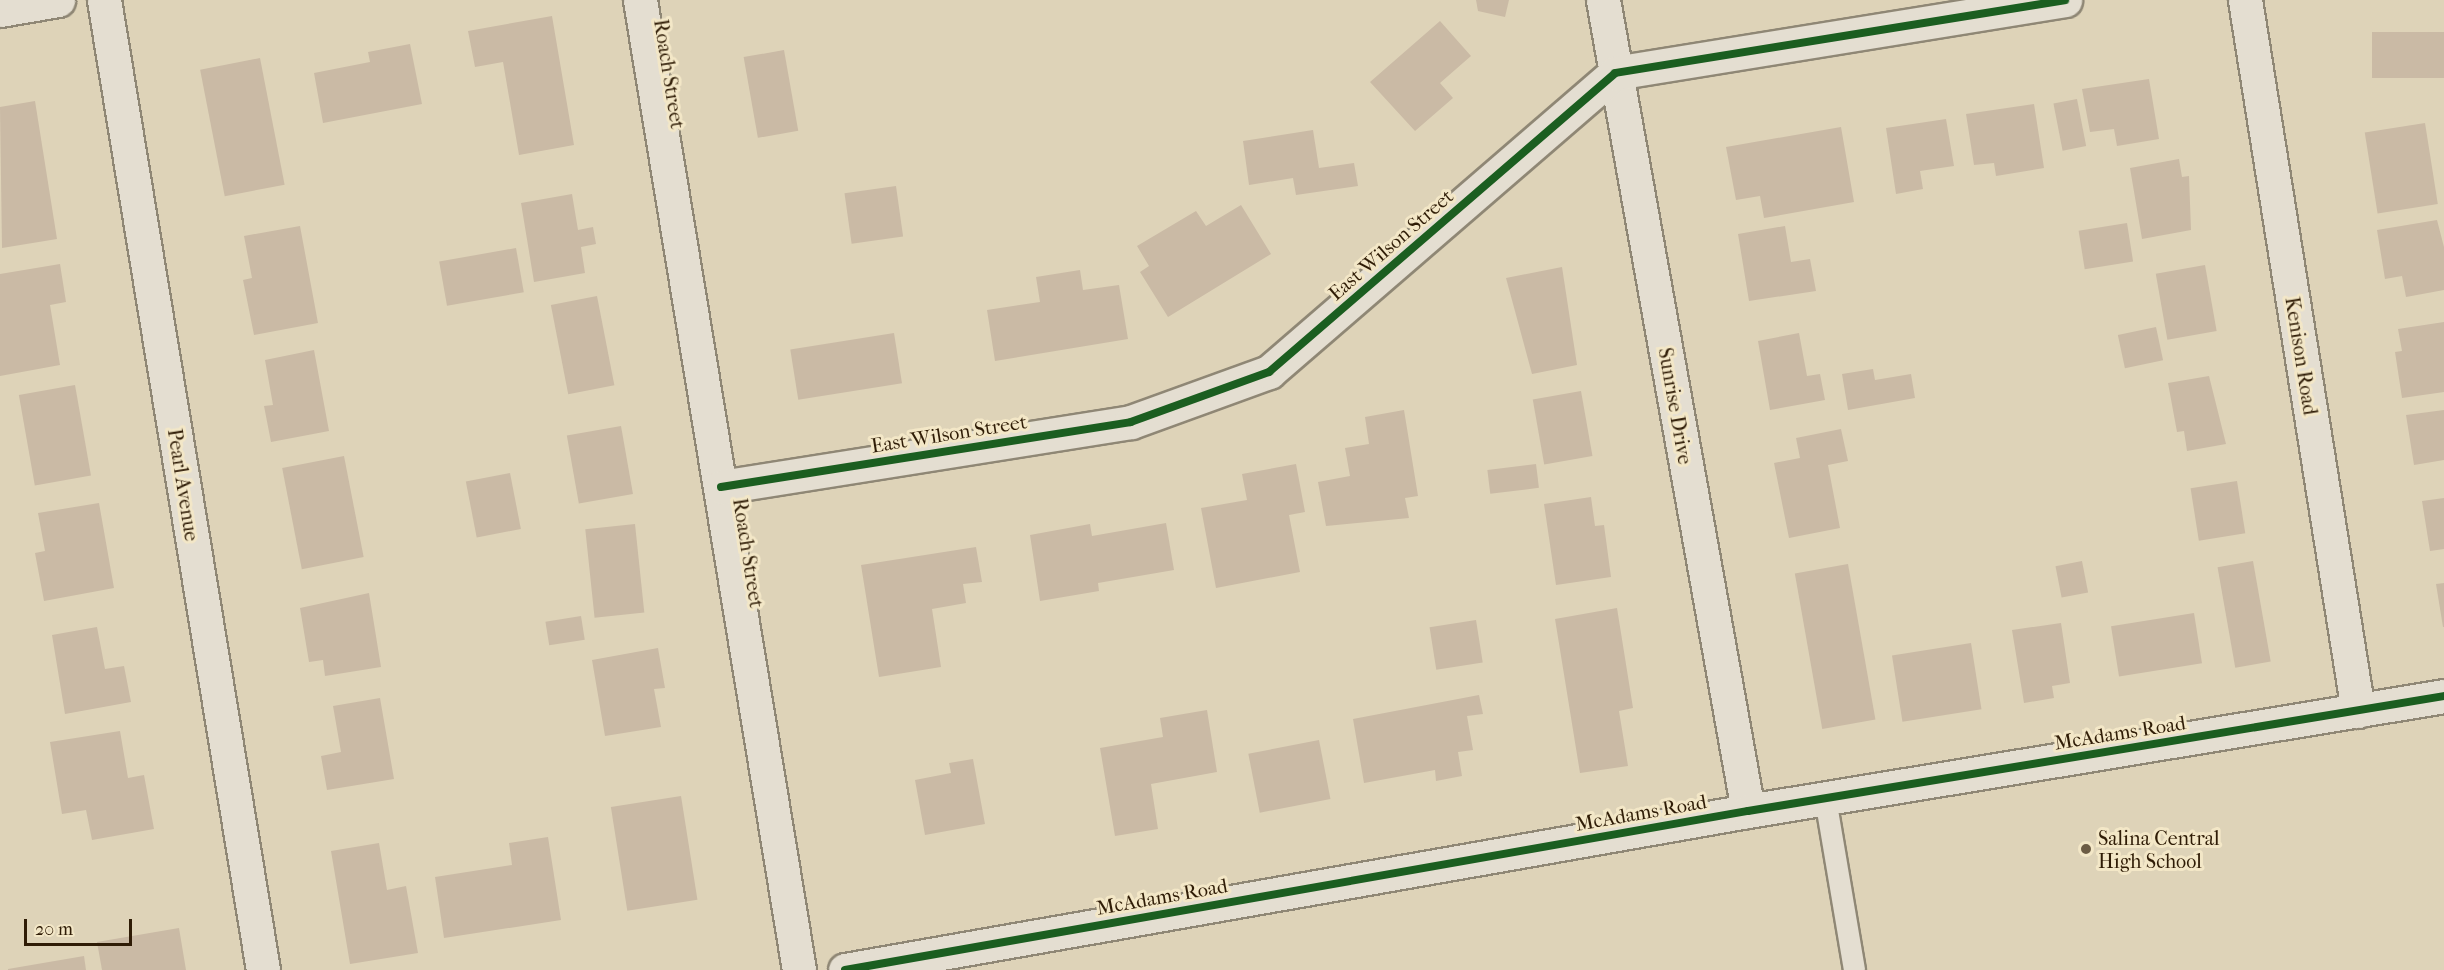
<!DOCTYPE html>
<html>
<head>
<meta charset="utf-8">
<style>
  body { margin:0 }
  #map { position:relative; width:2444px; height:970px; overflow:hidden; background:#ded3b8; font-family:"IM FELL French Canon",serif }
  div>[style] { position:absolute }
  .building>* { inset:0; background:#cabaa5; transform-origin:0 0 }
  .roads { filter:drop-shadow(2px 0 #8f8775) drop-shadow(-2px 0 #8f8775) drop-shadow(0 2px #8f8775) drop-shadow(0 -2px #8f8775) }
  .lane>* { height:21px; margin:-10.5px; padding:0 10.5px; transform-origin:10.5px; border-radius:10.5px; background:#e4ded1 }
  .street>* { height:33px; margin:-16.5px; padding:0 16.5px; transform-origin:16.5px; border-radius:16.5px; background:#e4ded1 }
  .cycleway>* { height:8px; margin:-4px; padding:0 4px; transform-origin:4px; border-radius:4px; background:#1b5e20 }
  .dots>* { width:16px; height:16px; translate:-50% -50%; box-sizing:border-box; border:3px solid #f3e7c7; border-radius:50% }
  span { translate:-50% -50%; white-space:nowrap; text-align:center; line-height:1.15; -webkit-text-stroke:6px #f3e7c7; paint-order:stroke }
  .street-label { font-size:20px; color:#2f1c06 }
  .poi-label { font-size:20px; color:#2f1c06 }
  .left { translate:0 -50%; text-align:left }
  .scale { position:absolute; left:24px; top:919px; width:108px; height:27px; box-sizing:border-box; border:3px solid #2f1c06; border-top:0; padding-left:8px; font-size:18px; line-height:21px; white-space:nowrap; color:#2f1c06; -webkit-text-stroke:4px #f3e7c7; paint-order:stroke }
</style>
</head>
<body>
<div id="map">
  <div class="building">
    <i style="clip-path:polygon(1476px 0,1509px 0,1505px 17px,1478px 11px)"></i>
    <i style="clip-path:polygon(552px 16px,574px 145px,519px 155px,503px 62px,475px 67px,468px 31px)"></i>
    <i style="clip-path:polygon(1440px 21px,1471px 56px,1440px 83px,1453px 98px,1415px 131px,1370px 82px)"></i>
    <i style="left:2444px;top:32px;width:46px;height:72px;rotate:90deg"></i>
    <i style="clip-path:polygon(410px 44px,422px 104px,323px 123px,314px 73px,370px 62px,368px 52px)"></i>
    <i style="left:784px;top:50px;width:82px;height:41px;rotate:80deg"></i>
    <i style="left:260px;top:58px;width:129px;height:61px;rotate:79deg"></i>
    <i style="clip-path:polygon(2149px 79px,2159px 139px,2117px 146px,2114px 129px,2090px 132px,2082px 89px)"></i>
    <i style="left:2077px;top:99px;width:48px;height:24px;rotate:79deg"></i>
    <i style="clip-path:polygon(35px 101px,57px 239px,2px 248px,0 107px)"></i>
    <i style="clip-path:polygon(2034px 104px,2044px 168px,1996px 176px,1994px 163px,1974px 165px,1966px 114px)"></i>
    <i style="clip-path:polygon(1946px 119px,1954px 166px,1920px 171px,1923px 189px,1896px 194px,1886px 128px)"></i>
    <i style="left:2425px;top:123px;width:82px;height:61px;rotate:81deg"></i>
    <i style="clip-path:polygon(1841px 127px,1854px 202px,1764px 218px,1760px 196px,1736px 200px,1726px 147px)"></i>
    <i style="clip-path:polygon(1313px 130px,1319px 168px,1354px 163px,1358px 186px,1296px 195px,1293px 178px,1249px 185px,1243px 141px)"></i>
    <i style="clip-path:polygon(2179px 159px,2182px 177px,2189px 176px,2191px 230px,2142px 239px,2130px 168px)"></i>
    <i style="left:896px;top:186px;width:51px;height:52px;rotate:82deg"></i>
    <i style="clip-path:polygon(572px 194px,578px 230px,593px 227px,596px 244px,581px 247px,585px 273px,534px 282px,521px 203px)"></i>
    <i style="clip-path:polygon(1241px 205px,1271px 254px,1168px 317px,1140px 272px,1149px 266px,1137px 246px,1196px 211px,1206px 226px)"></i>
    <i style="clip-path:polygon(2437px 220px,2444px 247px,2444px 290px,2406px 297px,2402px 276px,2385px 279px,2377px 230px)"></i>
    <i style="left:2127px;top:223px;width:39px;height:49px;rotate:81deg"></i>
    <i style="clip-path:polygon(300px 226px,318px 323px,254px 335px,243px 280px,252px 278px,244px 236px)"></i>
    <i style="clip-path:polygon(1785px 226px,1791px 262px,1810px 259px,1816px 291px,1749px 301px,1738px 234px)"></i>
    <i style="left:516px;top:248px;width:45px;height:78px;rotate:80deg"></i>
    <i style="clip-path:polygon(60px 264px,66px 302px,50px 305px,60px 365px,0 376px,0 274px)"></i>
    <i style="left:2205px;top:265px;width:67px;height:50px;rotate:80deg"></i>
    <i style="clip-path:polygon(1562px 267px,1577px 365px,1532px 374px,1506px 278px)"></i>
    <i style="clip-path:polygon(1080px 270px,1083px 290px,1119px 285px,1128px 339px,995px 361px,987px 310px,1040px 302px,1036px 277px)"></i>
    <i style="left:597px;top:296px;width:91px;height:47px;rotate:79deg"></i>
    <i style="clip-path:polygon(2444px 322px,2444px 392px,2402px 398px,2395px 352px,2402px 351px,2398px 329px)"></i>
    <i style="left:2156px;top:327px;width:34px;height:39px;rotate:78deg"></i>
    <i style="left:894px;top:333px;width:51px;height:105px;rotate:81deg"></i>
    <i style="clip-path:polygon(1799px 333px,1807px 376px,1820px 374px,1825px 400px,1770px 410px,1758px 341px)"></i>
    <i style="clip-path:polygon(314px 350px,329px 431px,271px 442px,264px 406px,273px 405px,265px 360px)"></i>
    <i style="clip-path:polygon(1873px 369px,1875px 380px,1911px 374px,1915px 398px,1848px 410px,1842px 374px)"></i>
    <i style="clip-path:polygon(2209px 376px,2226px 444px,2187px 451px,2184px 431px,2177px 432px,2168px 383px)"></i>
    <i style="left:75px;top:385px;width:92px;height:57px;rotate:80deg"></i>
    <i style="left:1581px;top:391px;width:66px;height:49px;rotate:80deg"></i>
    <i style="clip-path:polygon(1404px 410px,1418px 496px,1405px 498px,1409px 518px,1326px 526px,1318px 482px,1350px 476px,1345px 448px,1369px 444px,1365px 417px)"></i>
    <i style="clip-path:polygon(2444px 410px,2444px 460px,2414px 465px,2406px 415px)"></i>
    <i style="left:621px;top:426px;width:69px;height:55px;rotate:80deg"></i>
    <i style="clip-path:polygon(1841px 429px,1848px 461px,1828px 465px,1840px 528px,1789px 538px,1774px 463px,1800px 458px,1796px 438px)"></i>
    <i style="left:344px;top:456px;width:103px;height:63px;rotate:79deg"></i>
    <i style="clip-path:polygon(1296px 464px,1305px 512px,1289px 515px,1300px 572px,1216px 588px,1201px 508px,1247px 500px,1242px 474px)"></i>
    <i style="left:1536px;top:464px;width:24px;height:49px;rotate:83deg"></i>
    <i style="left:510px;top:473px;width:57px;height:45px;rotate:79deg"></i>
    <i style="left:2237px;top:481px;width:53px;height:47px;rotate:81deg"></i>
    <i style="clip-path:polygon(1591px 497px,1595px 526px,1604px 525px,1611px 577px,1556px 585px,1544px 504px)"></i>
    <i style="clip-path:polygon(2444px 498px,2444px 549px,2430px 551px,2422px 501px)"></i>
    <i style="clip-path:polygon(99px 503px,114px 588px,44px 601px,35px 553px,45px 551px,38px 513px)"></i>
    <i style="clip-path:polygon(1166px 523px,1174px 570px,1098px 583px,1099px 591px,1040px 601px,1030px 535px,1090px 524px,1092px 536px)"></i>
    <i style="left:635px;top:524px;width:89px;height:50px;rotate:84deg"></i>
    <i style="clip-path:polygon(976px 547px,982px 582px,963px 584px,966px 603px,932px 609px,941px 667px,879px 677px,861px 565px)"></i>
    <i style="left:2082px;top:561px;width:32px;height:27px;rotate:79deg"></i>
    <i style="left:2253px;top:561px;width:102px;height:36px;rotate:80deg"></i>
    <i style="left:1848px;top:564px;width:158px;height:54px;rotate:80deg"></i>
    <i style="clip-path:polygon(2444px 583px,2444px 627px,2443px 627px,2436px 584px)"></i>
    <i style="clip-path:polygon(369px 593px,381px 667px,325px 676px,323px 660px,309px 662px,300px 608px)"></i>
    <i style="clip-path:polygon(1617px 608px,1633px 708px,1619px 711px,1628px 766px,1580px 773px,1555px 619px)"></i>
    <i style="left:2194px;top:613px;width:51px;height:84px;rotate:81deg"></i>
    <i style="left:581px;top:616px;width:24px;height:36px;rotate:81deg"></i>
    <i style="left:1476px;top:620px;width:43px;height:47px;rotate:81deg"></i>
    <i style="clip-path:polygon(2061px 623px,2070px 683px,2052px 686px,2054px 698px,2024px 703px,2012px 630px)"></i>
    <i style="clip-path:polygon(97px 627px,105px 669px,124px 666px,131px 702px,65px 714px,52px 635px)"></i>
    <i style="left:1971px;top:643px;width:67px;height:80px;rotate:81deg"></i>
    <i style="clip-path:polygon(658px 648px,665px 688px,654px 689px,661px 727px,605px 736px,592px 660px)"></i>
    <i style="clip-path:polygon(1479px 695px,1483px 714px,1467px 716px,1473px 750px,1458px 752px,1462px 776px,1436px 781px,1435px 770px,1364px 783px,1353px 719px)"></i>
    <i style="clip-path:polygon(380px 698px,394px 779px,327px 790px,321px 756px,341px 752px,333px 706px)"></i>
    <i style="clip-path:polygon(1207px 710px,1217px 772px,1151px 784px,1158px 829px,1115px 836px,1100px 748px,1163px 737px,1160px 718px)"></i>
    <i style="clip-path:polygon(120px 731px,128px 778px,144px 775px,154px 829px,92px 840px,86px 810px,62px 814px,50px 742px)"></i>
    <i style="left:1319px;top:740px;width:60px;height:72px;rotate:79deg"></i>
    <i style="clip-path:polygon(973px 759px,985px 824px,925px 835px,915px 780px,951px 773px,949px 763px)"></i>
    <i style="left:681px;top:796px;width:105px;height:71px;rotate:81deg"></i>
    <i style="clip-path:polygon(548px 837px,561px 920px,444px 938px,435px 877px,512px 865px,509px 843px)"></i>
    <i style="clip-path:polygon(379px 843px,387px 890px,406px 886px,418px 953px,350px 964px,331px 851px)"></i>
    <i style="clip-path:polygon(179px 928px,186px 970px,102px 970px,97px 942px)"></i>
    <i style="clip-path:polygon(84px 956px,86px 970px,8px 970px,8px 969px)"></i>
  </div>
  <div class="roads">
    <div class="lane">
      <i style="left:1825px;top:798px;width:174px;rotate:80.4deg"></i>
    </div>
    <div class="street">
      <i style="left:104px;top:0;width:983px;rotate:80.69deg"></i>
      <i style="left:640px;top:0;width:983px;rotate:80.69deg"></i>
      <i style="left:1603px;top:0;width:824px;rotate:79.86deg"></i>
      <i style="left:2245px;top:0;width:720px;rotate:80.97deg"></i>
      <i style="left:0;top:10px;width:59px;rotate:-9.8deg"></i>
      <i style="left:721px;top:487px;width:415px;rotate:-9deg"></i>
      <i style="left:1131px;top:422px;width:147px;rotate:-19.9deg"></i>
      <i style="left:1269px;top:372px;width:457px;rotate:-40.8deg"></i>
      <i style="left:1615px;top:73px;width:456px;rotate:-9.2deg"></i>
      <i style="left:845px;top:970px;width:917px;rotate:-9.99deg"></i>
      <i style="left:1748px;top:811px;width:705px;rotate:-9.38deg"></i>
    </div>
  </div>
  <div class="cycleway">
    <i style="left:721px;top:487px;width:415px;rotate:-9deg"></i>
    <i style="left:1131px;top:422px;width:147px;rotate:-19.9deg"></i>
    <i style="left:1269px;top:372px;width:457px;rotate:-40.8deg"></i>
    <i style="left:1615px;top:73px;width:456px;rotate:-9.2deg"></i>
    <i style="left:845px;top:970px;width:917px;rotate:-9.99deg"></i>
    <i style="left:1748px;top:811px;width:705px;rotate:-9.38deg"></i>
  </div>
  <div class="dots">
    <i style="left:2086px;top:849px;background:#6c5c44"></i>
  </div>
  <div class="street-label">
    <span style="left:669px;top:74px;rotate:81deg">Roach Street</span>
    <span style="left:1391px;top:245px;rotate:-41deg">East Wilson Street</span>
    <span style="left:2301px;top:356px;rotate:81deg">Kenison Road</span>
    <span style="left:1675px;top:406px;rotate:80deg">Sunrise Drive</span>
    <span style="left:949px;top:434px;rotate:-9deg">East Wilson Street</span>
    <span style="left:183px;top:485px;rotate:81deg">Pearl Avenue</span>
    <span style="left:748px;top:553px;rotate:81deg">Roach Street</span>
    <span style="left:2120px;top:733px;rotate:-9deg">McAdams Road</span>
    <span style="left:1641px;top:813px;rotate:-10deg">McAdams Road</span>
    <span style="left:1162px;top:897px;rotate:-10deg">McAdams Road</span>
  </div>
  <div class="poi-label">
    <span class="left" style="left:2098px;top:850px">Salina Central<br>High School</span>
  </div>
  <div class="scale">20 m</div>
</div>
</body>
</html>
